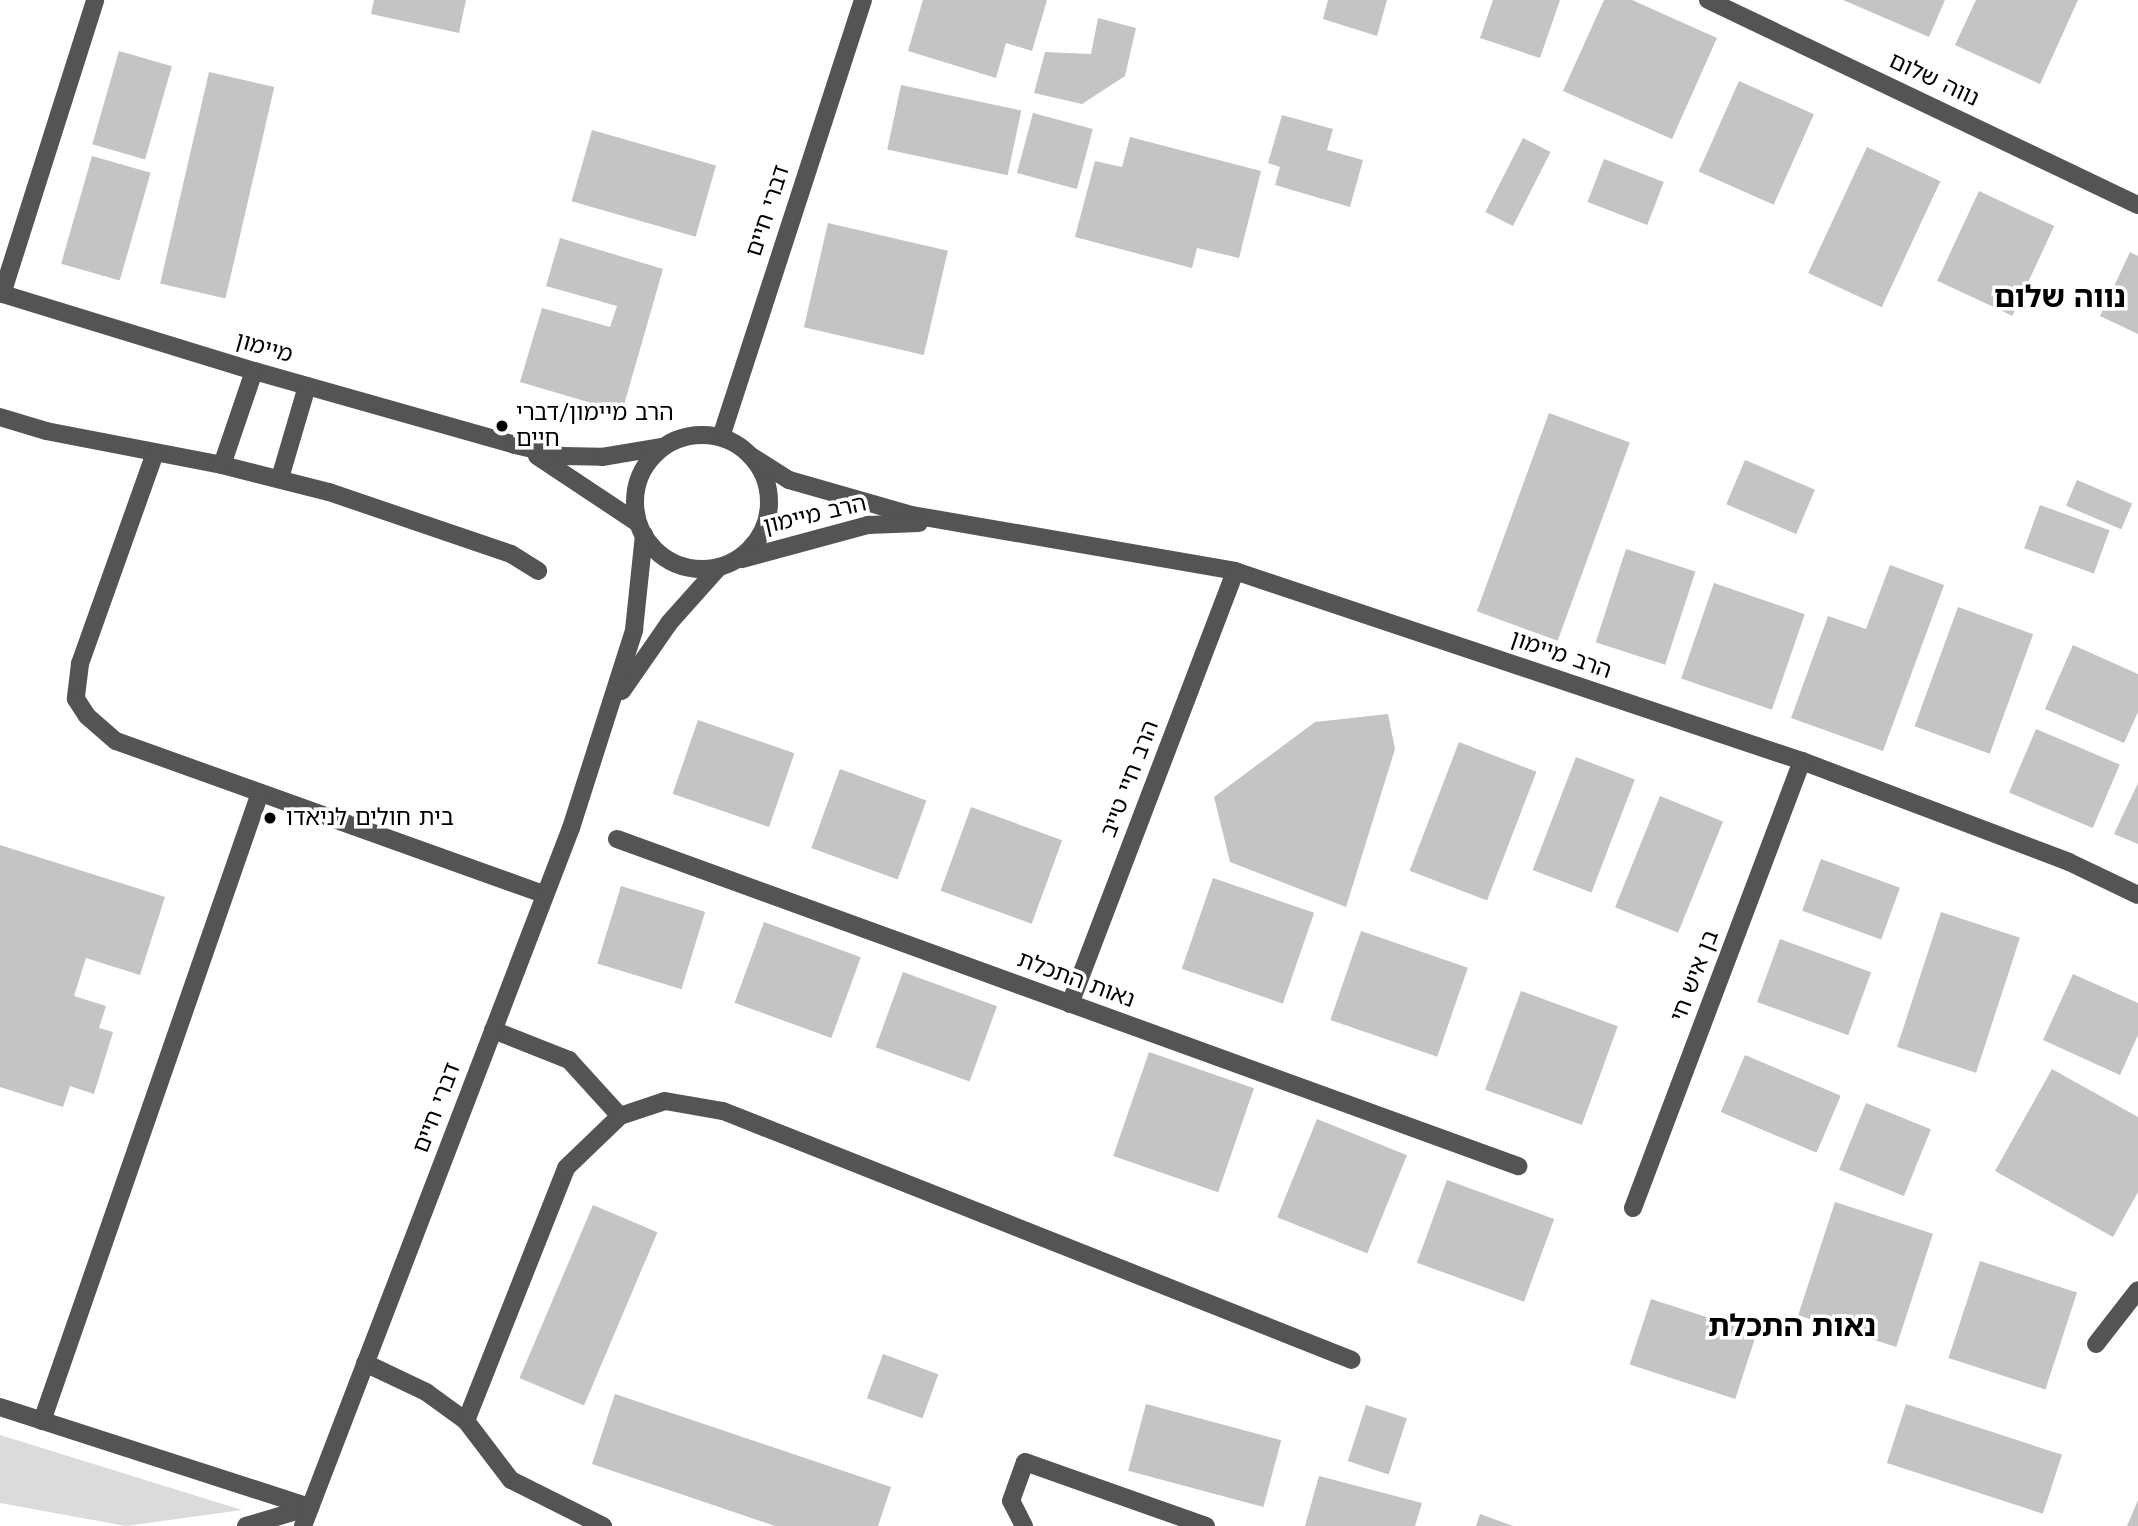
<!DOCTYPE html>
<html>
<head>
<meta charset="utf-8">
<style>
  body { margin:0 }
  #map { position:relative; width:2138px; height:1526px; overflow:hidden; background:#fff; font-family:"Work Sans","Noto Sans Hebrew",sans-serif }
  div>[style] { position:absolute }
  .green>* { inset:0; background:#dbdbdb }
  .building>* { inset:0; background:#c4c4c4; transform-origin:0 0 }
  .minor>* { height:18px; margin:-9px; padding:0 9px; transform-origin:9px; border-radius:9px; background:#545454 }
  .minor>.ring { margin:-9px; padding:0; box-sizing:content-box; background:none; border:18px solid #545454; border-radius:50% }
  .dots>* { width:19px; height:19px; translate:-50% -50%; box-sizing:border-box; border:4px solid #fff; border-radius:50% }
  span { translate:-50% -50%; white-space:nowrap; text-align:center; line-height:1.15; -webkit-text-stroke:7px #fff; paint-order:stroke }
  .street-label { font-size:23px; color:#000 }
  .poi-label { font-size:23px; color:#000 }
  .left { translate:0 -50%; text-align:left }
  .district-label { font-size:30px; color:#000; font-weight:700 }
</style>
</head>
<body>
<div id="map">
  <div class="green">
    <i style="clip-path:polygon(0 1435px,242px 1510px,126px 1526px,0 1503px)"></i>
  </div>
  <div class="building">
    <i style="clip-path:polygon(374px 0,466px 0,459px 33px,371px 14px)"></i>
    <i style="clip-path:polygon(923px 0,1047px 0,1032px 51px,1006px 43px,996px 78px,908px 51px)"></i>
    <i style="clip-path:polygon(1328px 0,1387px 0,1377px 36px,1323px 19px)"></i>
    <i style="clip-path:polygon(1493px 0,1560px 0,1540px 58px,1480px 38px)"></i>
    <i style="clip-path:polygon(1604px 0,1632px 0,1717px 38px,1672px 139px,1563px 91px)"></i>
    <i style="clip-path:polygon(1843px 0,1945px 0,1929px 37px)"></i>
    <i style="clip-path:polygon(1976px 0,2078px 0,2040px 84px,1955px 45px)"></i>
    <i style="clip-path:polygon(1098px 18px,1136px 28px,1125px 76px,1082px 104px,1034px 93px,1045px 52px,1091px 54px)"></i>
    <i style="left:119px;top:51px;width:55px;height:97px;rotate:16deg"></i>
    <i style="left:209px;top:72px;width:67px;height:217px;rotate:13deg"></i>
    <i style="left:1739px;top:81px;width:82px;height:99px;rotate:24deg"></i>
    <i style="left:901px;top:85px;width:123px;height:66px;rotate:12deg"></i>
    <i style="left:1033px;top:113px;width:62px;height:62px;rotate:15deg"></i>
    <i style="clip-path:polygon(1282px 115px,1333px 129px,1327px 150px,1363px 160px,1350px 207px,1275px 185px,1280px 167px,1268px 163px)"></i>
    <i style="left:592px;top:130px;width:129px;height:74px;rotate:16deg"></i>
    <i style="clip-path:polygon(1130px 137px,1261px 171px,1239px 258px,1197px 248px,1192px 268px,1075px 237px,1095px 161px,1122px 167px)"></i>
    <i style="left:1523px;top:138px;width:31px;height:83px;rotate:27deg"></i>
    <i style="left:1867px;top:147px;width:81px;height:139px;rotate:25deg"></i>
    <i style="left:92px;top:156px;width:61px;height:112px;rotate:16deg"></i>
    <i style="left:1604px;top:159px;width:64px;height:46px;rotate:21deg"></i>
    <i style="left:1979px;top:191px;width:83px;height:99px;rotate:25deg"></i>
    <i style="left:828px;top:223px;width:123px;height:107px;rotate:13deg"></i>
    <i style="clip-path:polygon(560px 238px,663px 269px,622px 412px,520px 382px,542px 308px,610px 327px,617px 306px,546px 286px)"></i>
    <i style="clip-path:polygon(2130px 252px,2138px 256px,2138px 334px,2100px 316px)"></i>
    <i style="left:1549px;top:413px;width:86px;height:211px;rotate:20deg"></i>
    <i style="left:1745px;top:460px;width:76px;height:48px;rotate:23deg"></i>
    <i style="left:2077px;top:480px;width:60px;height:28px;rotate:23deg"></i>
    <i style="left:2040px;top:505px;width:74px;height:46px;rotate:20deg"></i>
    <i style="left:1626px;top:549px;width:73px;height:98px;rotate:18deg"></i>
    <i style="clip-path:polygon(1890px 565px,1944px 585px,1883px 751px,1791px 718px,1828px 616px,1866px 629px)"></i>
    <i style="left:1714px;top:583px;width:96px;height:101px;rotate:19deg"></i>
    <i style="left:1958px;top:607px;width:80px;height:127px;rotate:20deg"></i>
    <i style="clip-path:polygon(2073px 645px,2138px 674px,2138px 712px,2124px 743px,2045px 709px)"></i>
    <i style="clip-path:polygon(1388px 714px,1395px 749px,1346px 907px,1230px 862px,1214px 797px,1315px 722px)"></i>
    <i style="left:698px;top:720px;width:102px;height:78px;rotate:19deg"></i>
    <i style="left:2036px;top:729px;width:91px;height:69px;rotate:23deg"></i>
    <i style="left:1459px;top:742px;width:83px;height:138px;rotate:21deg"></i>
    <i style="left:1576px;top:757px;width:63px;height:121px;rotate:21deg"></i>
    <i style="left:840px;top:769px;width:92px;height:84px;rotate:20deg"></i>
    <i style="clip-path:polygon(2138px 783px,2138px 844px,2114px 834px)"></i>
    <i style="left:1660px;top:796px;width:68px;height:120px;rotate:22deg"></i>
    <i style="left:971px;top:807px;width:97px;height:89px;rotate:20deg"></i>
    <i style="clip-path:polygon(0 845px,165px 897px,140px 975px,86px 958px,74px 996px,106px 1006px,99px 1028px,113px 1032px,94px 1094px,70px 1086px,63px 1107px,0 1087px)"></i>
    <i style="left:1821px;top:859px;width:84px;height:55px;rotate:20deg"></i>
    <i style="left:1213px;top:878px;width:107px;height:96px;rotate:19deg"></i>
    <i style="left:621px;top:886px;width:88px;height:81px;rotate:17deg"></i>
    <i style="left:1941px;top:912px;width:83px;height:142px;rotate:18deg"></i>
    <i style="left:764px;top:922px;width:103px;height:86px;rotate:20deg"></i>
    <i style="left:1361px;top:931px;width:113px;height:94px;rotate:19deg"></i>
    <i style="left:1780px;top:939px;width:97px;height:67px;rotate:20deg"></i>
    <i style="left:903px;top:972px;width:100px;height:80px;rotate:20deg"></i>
    <i style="clip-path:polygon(2073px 974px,2138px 1003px,2138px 1035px,2120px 1075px,2043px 1040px)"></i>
    <i style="left:1521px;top:991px;width:103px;height:105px;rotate:20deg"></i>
    <i style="left:1149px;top:1052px;width:111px;height:110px;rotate:19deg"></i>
    <i style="left:1745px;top:1055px;width:104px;height:62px;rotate:23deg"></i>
    <i style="clip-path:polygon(2052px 1069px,2138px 1117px,2138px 1192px,2113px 1237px,1995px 1171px)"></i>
    <i style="left:1866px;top:1103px;width:70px;height:72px;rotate:22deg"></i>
    <i style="left:1317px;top:1119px;width:97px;height:106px;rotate:22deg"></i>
    <i style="left:1447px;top:1180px;width:114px;height:88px;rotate:20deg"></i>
    <i style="left:1835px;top:1202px;width:103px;height:119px;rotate:18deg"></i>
    <i style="left:593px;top:1205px;width:70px;height:188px;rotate:23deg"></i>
    <i style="left:1980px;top:1261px;width:102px;height:102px;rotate:18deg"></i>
    <i style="left:1651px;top:1299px;width:111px;height:69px;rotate:18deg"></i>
    <i style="left:883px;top:1354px;width:59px;height:47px;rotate:20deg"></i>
    <i style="clip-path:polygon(615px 1394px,891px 1487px,878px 1526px,775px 1526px,592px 1464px)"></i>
    <i style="left:1146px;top:1404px;width:140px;height:69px;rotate:15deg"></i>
    <i style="left:1906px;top:1404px;width:164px;height:62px;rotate:18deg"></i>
    <i style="left:1366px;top:1405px;width:43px;height:59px;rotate:18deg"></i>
    <i style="clip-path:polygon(1319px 1476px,1422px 1503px,1415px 1526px,1305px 1526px)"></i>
    <i style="clip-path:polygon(2138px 1500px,2138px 1526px,2127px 1526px)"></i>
    <i style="clip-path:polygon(1480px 1514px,1513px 1526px,1476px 1526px)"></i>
  </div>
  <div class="minor">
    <i style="left:1708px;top:0;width:476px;rotate:25.5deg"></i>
    <i style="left:0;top:293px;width:266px;rotate:17.1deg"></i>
    <i style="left:254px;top:371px;width:271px;rotate:15.8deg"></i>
    <i style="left:515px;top:445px;width:49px;rotate:12.9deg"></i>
    <i style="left:563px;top:456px;width:39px;rotate:1deg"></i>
    <i style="left:602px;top:457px;width:61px;rotate:-9.5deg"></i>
    <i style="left:2px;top:294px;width:308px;rotate:-72.4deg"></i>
    <i style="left:0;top:417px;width:48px;rotate:16.9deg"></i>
    <i style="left:46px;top:431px;width:179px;rotate:10.9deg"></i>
    <i style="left:222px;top:465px;width:110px;rotate:14.2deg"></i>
    <i style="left:329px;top:492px;width:192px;rotate:18.8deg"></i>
    <i style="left:511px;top:554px;width:32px;rotate:32deg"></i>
    <i class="ring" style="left:635px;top:435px;width:116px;height:116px"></i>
    <i style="left:721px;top:437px;width:459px;rotate:-72deg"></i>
    <i style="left:155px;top:453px;width:224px;rotate:109.6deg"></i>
    <i style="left:80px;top:664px;width:35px;rotate:97deg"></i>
    <i style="left:76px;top:699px;width:20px;rotate:57deg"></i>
    <i style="left:87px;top:716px;width:38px;rotate:41deg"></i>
    <i style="left:116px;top:741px;width:455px;rotate:19.7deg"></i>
    <i style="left:537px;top:456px;width:121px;rotate:33.6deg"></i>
    <i style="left:751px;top:456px;width:45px;rotate:32.3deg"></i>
    <i style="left:789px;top:480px;width:128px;rotate:15.9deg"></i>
    <i style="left:912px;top:515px;width:328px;rotate:9.8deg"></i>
    <i style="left:1235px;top:571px;width:598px;rotate:18.53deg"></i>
    <i style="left:1802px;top:761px;width:285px;rotate:20.7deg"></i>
    <i style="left:2069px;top:862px;width:76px;rotate:25.6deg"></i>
    <i style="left:222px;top:465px;width:99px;rotate:-71.2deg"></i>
    <i style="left:280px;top:478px;width:96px;rotate:-73.6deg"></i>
    <i style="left:742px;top:559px;width:131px;rotate:-15.1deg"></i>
    <i style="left:868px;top:525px;width:51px;rotate:-2.2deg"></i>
    <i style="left:622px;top:691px;width:83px;rotate:-55.3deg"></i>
    <i style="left:669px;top:623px;width:75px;rotate:-48.2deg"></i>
    <i style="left:617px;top:839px;width:959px;rotate:19.95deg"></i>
    <i style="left:1070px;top:1004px;width:463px;rotate:-69.1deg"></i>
    <i style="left:493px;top:1030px;width:82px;rotate:21.5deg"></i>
    <i style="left:569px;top:1060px;width:76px;rotate:47.7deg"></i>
    <i style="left:1633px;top:1208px;width:478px;rotate:-69.3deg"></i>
    <i style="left:2096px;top:1344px;width:68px;rotate:-52.1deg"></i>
    <i style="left:365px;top:1363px;width:68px;rotate:25.4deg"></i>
    <i style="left:426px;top:1392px;width:49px;rotate:35.9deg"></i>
    <i style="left:466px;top:1421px;width:74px;rotate:52.7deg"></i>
    <i style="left:511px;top:1480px;width:103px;rotate:26.6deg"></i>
    <i style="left:0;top:1407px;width:326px;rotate:17.9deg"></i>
    <i style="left:42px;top:1421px;width:665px;rotate:-70.86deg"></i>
    <i style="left:466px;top:1421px;width:272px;rotate:-68.4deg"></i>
    <i style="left:566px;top:1168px;width:75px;rotate:-43.9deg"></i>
    <i style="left:620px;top:1116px;width:47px;rotate:-18.4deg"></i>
    <i style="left:665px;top:1101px;width:59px;rotate:9.8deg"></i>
    <i style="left:723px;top:1111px;width:676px;rotate:21.6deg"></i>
    <i style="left:246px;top:1526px;width:67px;rotate:-16.5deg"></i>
    <i style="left:303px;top:1526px;width:748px;rotate:-69deg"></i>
    <i style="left:571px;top:828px;width:208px;rotate:-72.3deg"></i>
    <i style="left:634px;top:630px;width:96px;rotate:-84deg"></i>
    <i style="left:1024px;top:1526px;width:28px;rotate:-117deg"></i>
    <i style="left:1011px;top:1501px;width:41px;rotate:-70.3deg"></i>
    <i style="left:1025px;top:1462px;width:192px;rotate:19.5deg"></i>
  </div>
  <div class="dots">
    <i style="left:502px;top:426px;background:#000"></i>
    <i style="left:270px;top:818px;background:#000"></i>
  </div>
  <div class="street-label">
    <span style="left:1934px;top:80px;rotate:25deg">נווה שלום</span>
    <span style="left:768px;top:211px;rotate:-72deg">דברי חיים</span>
    <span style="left:264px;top:348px;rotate:16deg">מיימון</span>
    <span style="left:815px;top:515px;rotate:-13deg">הרב מיימון</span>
    <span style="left:1561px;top:655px;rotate:19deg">הרב מיימון</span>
    <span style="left:1130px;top:779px;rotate:-69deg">הרב חיי טייב</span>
    <span style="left:1695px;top:976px;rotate:-69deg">בן איש חי</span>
    <span style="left:1076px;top:980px;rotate:20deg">נאות התכלת</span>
    <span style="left:437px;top:1108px;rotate:-69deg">דברי חיים</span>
  </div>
  <div class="poi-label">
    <span class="left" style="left:516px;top:426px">הרב מיימון/דברי<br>חיים</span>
    <span class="left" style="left:286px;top:818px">בית חולים לניאדו</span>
  </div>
  <div class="district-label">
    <span style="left:2060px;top:297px">נווה שלום</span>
    <span style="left:1792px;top:1326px">נאות התכלת</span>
  </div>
</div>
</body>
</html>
